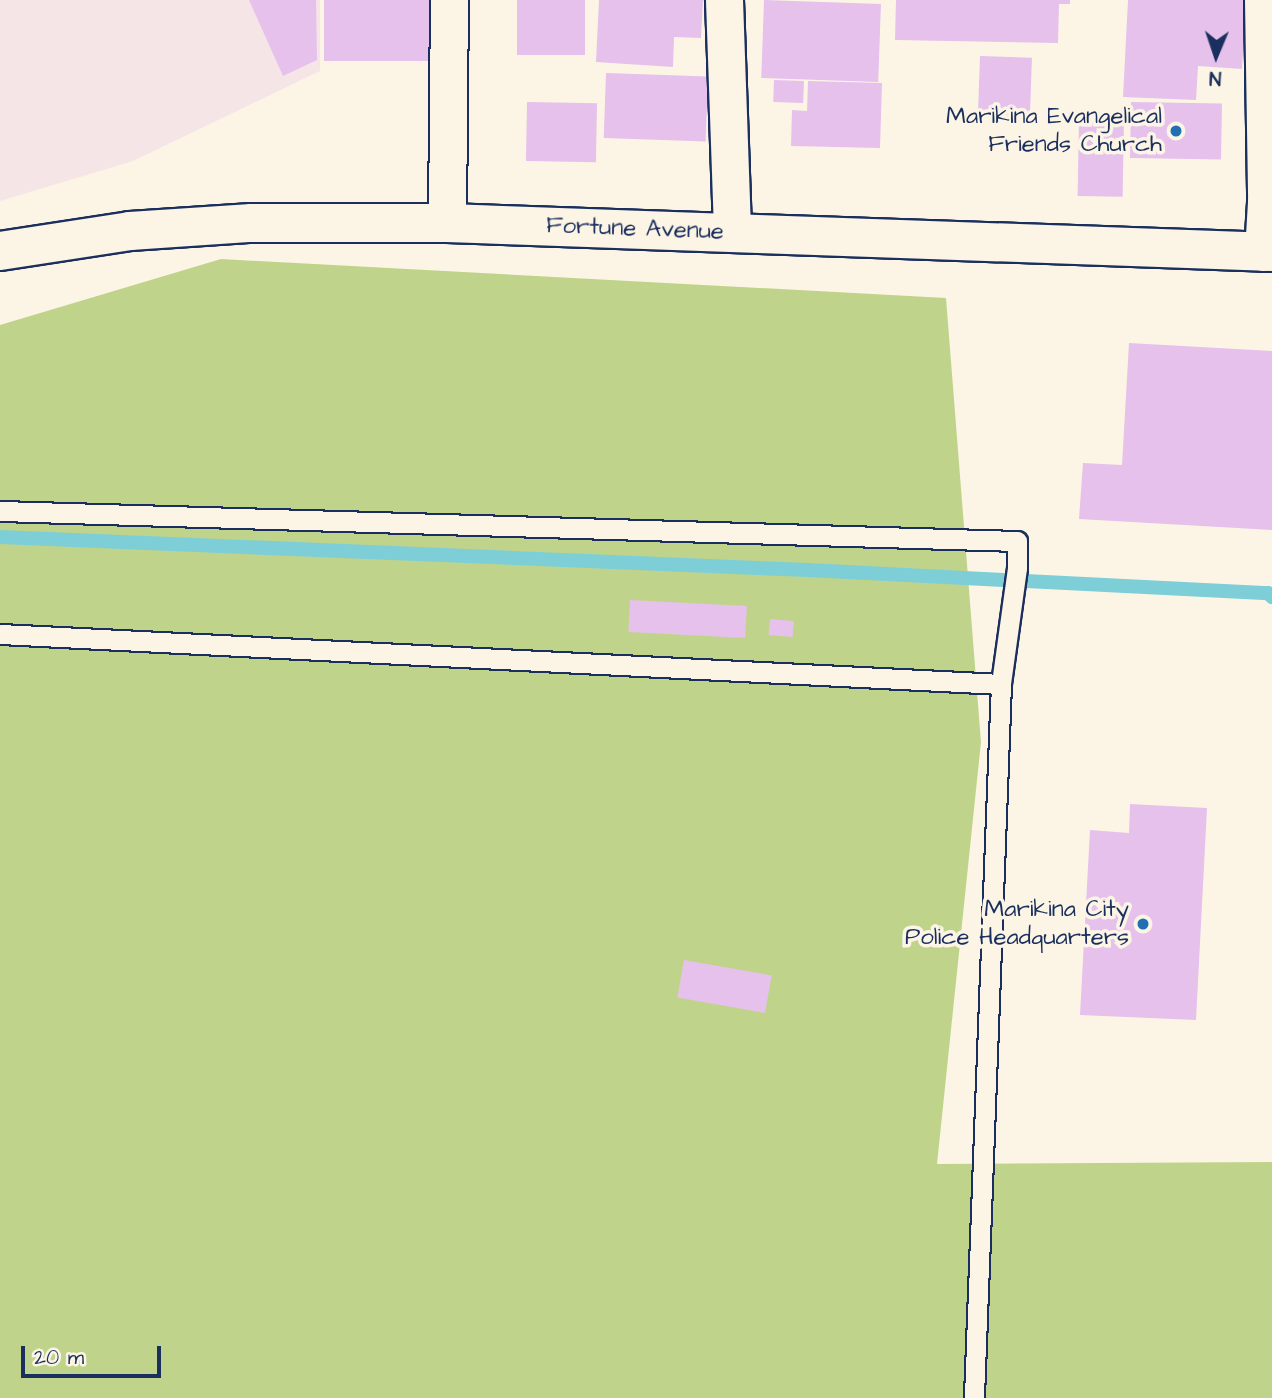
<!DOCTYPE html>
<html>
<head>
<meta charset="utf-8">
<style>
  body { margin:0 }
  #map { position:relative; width:1272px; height:1398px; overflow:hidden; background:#fcf5e5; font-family:"Architects Daughter",sans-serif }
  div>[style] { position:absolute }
  .built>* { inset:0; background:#f5e5e7 }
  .green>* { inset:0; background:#bfd48a }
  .stream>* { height:14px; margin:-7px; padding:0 7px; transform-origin:7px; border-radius:7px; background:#7eced7 }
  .building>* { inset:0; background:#e5c1ec; transform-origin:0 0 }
  .roads { filter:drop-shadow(2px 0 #1b2f5e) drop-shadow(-2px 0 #1b2f5e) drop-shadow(0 2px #1b2f5e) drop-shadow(0 -2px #1b2f5e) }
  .service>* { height:19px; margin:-9.5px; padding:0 9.5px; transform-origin:9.5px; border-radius:9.5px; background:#fcf5e5 }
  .minor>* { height:37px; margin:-18.5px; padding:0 18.5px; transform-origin:18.5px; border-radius:18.5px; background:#fcf5e5 }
  .secondary>* { height:38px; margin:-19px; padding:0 19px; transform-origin:19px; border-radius:19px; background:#fcf5e5 }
  .dots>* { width:19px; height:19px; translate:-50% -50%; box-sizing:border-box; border:4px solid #fcf5e5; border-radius:50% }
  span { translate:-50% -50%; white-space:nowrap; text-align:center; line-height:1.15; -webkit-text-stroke:7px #fcf5e5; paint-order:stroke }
  .poi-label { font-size:24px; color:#1b2f5e }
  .right { translate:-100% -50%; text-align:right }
  .street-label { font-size:24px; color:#1b2f5e }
  .north { position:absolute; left:1181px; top:21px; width:70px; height:70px; -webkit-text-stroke:5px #fcf5e5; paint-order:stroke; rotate:182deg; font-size:19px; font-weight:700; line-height:28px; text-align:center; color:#1b2f5e }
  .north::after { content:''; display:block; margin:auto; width:24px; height:32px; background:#1b2f5e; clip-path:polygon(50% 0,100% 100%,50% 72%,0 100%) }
  .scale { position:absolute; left:21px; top:1346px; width:140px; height:32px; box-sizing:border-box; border:4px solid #1b2f5e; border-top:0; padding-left:9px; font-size:21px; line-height:24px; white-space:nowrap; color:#1b2f5e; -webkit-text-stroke:5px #fcf5e5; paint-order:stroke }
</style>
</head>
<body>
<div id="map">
  <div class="built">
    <i style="clip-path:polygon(0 0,320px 0,320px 71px,133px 161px,0 201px)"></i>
  </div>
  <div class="green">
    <i style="clip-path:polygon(221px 259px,946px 298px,981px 742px,937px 1164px,1272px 1162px,1272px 1398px,0 1398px,0 325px)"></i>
  </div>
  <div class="stream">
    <i style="left:0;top:537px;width:809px;rotate:2.34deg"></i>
    <i style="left:808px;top:570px;width:461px;rotate:2.9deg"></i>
    <i style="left:1268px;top:593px;width:6px;rotate:45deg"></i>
  </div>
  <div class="building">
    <i style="clip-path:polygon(249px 0,316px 0,317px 60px,283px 76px)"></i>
    <i style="left:324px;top:0;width:110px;height:61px"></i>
    <i style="left:517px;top:0;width:68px;height:55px"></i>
    <i style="clip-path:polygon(599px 0,703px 0,701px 38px,674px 37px,673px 67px,596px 62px)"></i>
    <i style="left:764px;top:0;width:117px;height:78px;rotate:2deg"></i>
    <i style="clip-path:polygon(896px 0,1070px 0,1070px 4px,1059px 4px,1058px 43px,895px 40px)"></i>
    <i style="clip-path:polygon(1128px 0,1246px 0,1242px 69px,1198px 66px,1196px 100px,1123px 97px)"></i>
    <i style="left:980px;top:56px;width:52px;height:61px;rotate:2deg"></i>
    <i style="left:606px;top:73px;width:102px;height:65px;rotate:2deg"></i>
    <i style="left:774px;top:80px;width:30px;height:22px;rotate:2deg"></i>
    <i style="clip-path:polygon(808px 81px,882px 83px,880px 148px,791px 146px,792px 110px,807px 111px)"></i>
    <i style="left:527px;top:102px;width:70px;height:59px;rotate:1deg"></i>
    <i style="left:1131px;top:102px;width:91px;height:56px;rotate:1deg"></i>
    <i style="left:1079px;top:118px;width:45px;height:78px;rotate:1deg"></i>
    <i style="clip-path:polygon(1129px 343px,1272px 351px,1272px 530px,1079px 519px,1083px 463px,1122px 465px)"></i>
    <i style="left:630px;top:600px;width:117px;height:32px;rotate:3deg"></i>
    <i style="left:770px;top:619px;width:24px;height:16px;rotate:5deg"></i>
    <i style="clip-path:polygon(1130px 804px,1207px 808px,1196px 1020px,1080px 1015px,1090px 830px,1129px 833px)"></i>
    <i style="left:684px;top:960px;width:89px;height:38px;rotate:10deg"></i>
  </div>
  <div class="roads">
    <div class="service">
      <i style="left:0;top:511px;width:1017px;rotate:1.69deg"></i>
      <i style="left:1017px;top:541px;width:27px;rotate:90deg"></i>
      <i style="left:1017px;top:568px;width:117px;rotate:97.9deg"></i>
      <i style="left:1001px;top:684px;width:715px;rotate:92.17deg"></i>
      <i style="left:0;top:634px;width:1002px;rotate:2.86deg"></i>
    </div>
    <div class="minor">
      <i style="left:724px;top:0;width:232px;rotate:88deg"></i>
      <i style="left:1263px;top:0;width:202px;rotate:89.1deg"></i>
      <i style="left:1266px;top:202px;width:50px;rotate:93.4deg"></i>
      <i style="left:447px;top:223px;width:223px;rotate:-89.5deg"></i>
    </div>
    <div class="secondary">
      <i style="left:0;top:251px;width:132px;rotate:-8.7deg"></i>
      <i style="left:130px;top:231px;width:122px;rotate:-3.8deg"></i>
      <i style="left:252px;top:223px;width:195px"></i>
      <i style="left:447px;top:223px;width:826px;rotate:2.01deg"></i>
    </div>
  </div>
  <div class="dots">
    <i style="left:1176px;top:131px;background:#1f6fb2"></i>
    <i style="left:1143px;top:924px;background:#1f6fb2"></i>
  </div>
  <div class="poi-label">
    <span class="right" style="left:1162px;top:131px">Marikina Evangelical<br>Friends Church</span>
    <span class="right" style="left:1129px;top:924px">Marikina City<br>Police Headquarters</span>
  </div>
  <div class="street-label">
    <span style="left:635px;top:229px;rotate:2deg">Fortune Avenue</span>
  </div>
  <div class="north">N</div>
  <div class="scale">20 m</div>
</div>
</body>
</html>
